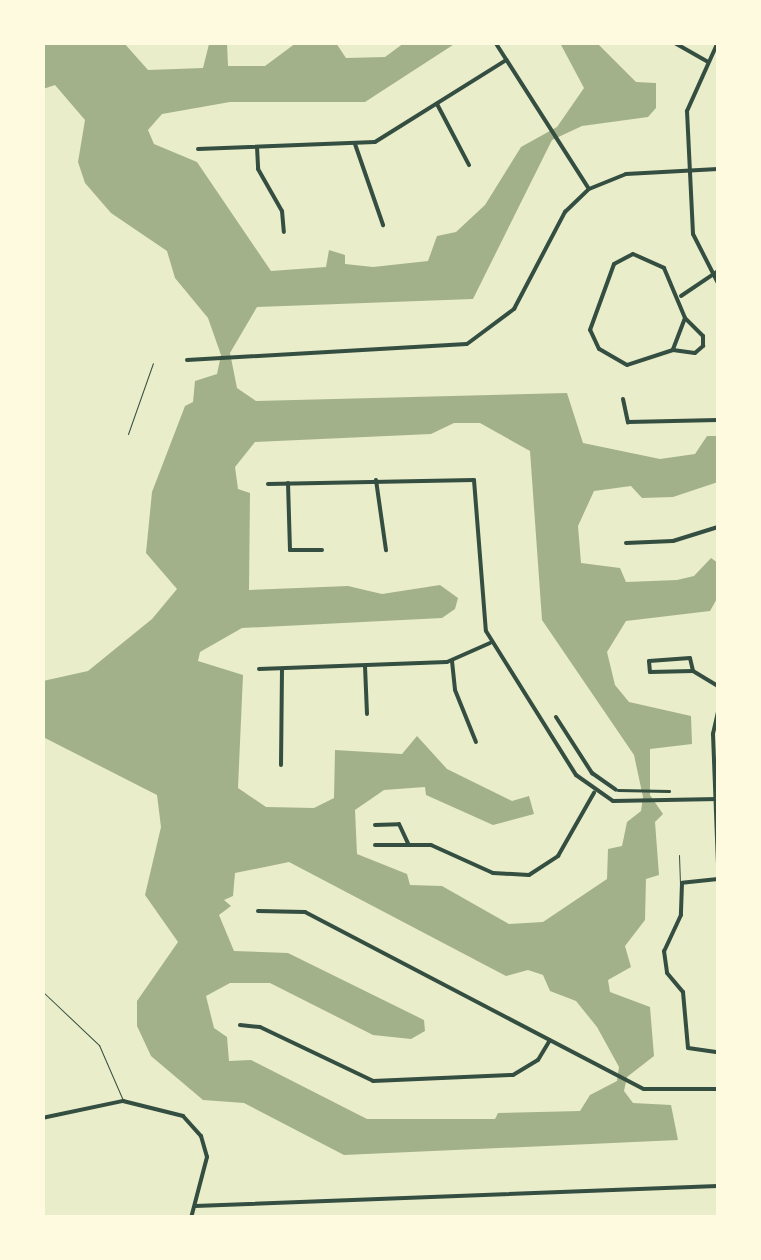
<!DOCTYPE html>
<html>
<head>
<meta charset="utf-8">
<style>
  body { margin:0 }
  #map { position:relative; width:761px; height:1260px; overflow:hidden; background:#e9edc9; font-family:Figtree,sans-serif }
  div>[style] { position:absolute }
  .water>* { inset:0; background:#a3b18a }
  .path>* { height:1px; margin:-0.5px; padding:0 0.5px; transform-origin:0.5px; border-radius:0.5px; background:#344e41 }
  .service>* { height:1px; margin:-0.5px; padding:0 0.5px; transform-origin:0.5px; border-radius:0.5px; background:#344e41 }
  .pedestrian>* { height:2.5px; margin:-1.25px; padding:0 1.25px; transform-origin:1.25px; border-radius:1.25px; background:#344e41 }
  .minor>* { height:4px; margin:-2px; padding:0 2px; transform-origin:2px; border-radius:2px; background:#344e41 }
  span { translate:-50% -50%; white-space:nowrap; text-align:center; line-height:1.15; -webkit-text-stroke:9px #fefae0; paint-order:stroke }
  .frame { position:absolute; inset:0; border:45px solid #fefae0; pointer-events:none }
</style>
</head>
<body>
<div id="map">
  <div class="water">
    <i style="clip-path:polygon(evenodd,42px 43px,124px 43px,148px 70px,203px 68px,209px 44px,227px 43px,228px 66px,265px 66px,296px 43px,336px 43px,346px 58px,385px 57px,404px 43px,456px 43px,365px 102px,230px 102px,162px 114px,148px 130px,154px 144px,197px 162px,271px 271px,326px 267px,329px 250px,345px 255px,345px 264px,373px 267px,428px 261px,437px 236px,456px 232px,485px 205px,521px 147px,557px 127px,584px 88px,560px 43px,597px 43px,636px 82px,656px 83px,656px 108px,648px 117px,582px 126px,552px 140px,473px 299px,257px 307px,230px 353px,237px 388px,256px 401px,567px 393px,583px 443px,660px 459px,695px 454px,707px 436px,718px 436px,718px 482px,673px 497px,642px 498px,631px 486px,594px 491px,578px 526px,581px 563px,620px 568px,626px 582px,677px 580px,694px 576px,711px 558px,718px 563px,718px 597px,710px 611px,626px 621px,607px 652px,615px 685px,629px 702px,691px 716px,692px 744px,650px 749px,650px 795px,663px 814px,655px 822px,659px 875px,646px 879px,645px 920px,625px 946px,631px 967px,608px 980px,610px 992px,650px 1007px,654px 1056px,627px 1077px,624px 1091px,633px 1103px,671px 1105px,678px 1140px,344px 1155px,244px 1103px,203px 1100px,151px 1056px,137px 1026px,137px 1001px,178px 942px,145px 895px,161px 827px,157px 795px,43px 737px,43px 681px,88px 671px,152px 619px,177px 589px,146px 553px,152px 492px,185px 406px,193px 402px,195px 381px,217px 374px,221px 355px,208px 318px,175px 278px,167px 251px,111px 213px,85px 183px,78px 162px,85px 120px,55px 85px,43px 89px,42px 43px,454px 423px,480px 423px,530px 451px,542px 620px,634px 755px,643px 797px,641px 811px,627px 822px,622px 846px,608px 849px,607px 879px,543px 922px,509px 924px,442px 886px,410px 885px,407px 874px,357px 854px,355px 810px,384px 790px,425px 787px,426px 795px,493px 825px,534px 814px,529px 796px,512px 801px,447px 769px,417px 736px,402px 754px,335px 750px,334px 798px,314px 808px,266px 807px,238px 788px,243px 675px,198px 661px,200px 652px,242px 628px,442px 618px,455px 609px,458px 598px,440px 585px,382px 594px,348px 586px,249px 590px,250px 493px,238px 489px,235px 467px,255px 442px,431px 434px,454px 423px,42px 43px,289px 862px,506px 976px,528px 970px,543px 975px,550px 991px,576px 1001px,597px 1027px,619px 1067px,617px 1081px,590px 1095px,580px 1111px,498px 1113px,495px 1119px,367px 1119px,251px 1060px,229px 1061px,227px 1037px,214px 1028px,206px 996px,230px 983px,270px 983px,373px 1035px,411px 1039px,425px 1031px,424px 1020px,288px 953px,234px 951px,219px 915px,231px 906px,224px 900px,233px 896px,235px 873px,289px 862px)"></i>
  </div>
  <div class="path">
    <i style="left:128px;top:434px;width:75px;rotate:-70.6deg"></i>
  </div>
  <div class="service">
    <i style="left:679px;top:855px;width:28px;rotate:88deg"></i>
    <i style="left:42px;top:991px;width:79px;rotate:43.5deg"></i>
    <i style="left:99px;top:1045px;width:58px;rotate:66.5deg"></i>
  </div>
  <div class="pedestrian">
    <i style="left:618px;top:790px;width:51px;rotate:1.1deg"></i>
  </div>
  <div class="minor">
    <i style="left:495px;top:42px;width:174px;rotate:57.4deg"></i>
    <i style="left:673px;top:42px;width:40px;rotate:29.7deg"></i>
    <i style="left:718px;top:42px;width:76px;rotate:114.2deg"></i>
    <i style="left:687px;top:111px;width:123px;rotate:87.2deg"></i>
    <i style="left:693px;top:234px;width:55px;rotate:63deg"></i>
    <i style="left:437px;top:104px;width:69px;rotate:62.3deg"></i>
    <i style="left:355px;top:144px;width:86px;rotate:70.9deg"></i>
    <i style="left:257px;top:147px;width:22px;rotate:87deg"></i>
    <i style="left:258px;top:169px;width:48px;rotate:60.3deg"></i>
    <i style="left:282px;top:211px;width:21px;rotate:85deg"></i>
    <i style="left:198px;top:149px;width:177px;rotate:-2.3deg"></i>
    <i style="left:375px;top:142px;width:155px;rotate:-32deg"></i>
    <i style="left:633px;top:254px;width:34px;rotate:24deg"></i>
    <i style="left:664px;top:268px;width:54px;rotate:67.2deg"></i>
    <i style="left:685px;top:318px;width:34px;rotate:111deg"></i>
    <i style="left:673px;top:350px;width:48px;rotate:161.9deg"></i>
    <i style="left:627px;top:365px;width:32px;rotate:-150deg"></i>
    <i style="left:599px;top:349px;width:21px;rotate:-115deg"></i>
    <i style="left:590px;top:330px;width:70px;rotate:-70deg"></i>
    <i style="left:614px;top:264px;width:21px;rotate:-28deg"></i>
    <i style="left:681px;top:296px;width:45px;rotate:-34deg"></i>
    <i style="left:673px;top:350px;width:22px;rotate:8deg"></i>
    <i style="left:695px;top:353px;width:11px;rotate:-41deg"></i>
    <i style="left:703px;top:346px;width:10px;rotate:-90deg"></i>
    <i style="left:703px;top:336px;width:25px;rotate:-135deg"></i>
    <i style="left:187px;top:360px;width:280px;rotate:-3.3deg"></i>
    <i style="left:467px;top:344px;width:59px;rotate:-36.7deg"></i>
    <i style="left:514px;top:309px;width:110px;rotate:-62.3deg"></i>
    <i style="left:565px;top:212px;width:33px;rotate:-44deg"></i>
    <i style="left:589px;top:189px;width:40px;rotate:-22deg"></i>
    <i style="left:626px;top:174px;width:92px;rotate:-3.1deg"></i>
    <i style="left:623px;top:399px;width:24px;rotate:78deg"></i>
    <i style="left:628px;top:422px;width:90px;rotate:-1.3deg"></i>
    <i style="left:376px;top:480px;width:71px;rotate:81.9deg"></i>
    <i style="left:288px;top:483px;width:67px;rotate:88.3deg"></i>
    <i style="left:290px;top:550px;width:32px"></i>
    <i style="left:268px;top:484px;width:206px;rotate:-1.1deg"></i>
    <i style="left:474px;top:480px;width:151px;rotate:85.5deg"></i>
    <i style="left:486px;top:631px;width:170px;rotate:58deg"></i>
    <i style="left:576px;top:775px;width:45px;rotate:35.1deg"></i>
    <i style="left:613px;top:801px;width:105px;rotate:-1.1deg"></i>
    <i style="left:626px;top:543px;width:47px;rotate:-2.4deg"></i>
    <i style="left:673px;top:541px;width:47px;rotate:-17.3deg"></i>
    <i style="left:452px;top:661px;width:29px;rotate:84deg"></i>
    <i style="left:455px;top:690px;width:56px;rotate:68deg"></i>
    <i style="left:365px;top:666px;width:48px;rotate:87.6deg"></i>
    <i style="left:259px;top:669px;width:188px;rotate:-2.1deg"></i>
    <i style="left:447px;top:662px;width:47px;rotate:-23.8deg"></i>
    <i style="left:693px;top:671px;width:13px;rotate:-103deg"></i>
    <i style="left:690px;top:658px;width:41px;rotate:175.8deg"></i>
    <i style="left:649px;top:661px;width:11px;rotate:85deg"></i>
    <i style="left:650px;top:672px;width:43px;rotate:-1.3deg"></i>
    <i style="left:693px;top:671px;width:29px;rotate:31deg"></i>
    <i style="left:718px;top:712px;width:23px;rotate:103deg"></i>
    <i style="left:713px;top:734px;width:129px;rotate:87.8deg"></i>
    <i style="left:556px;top:717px;width:67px;rotate:57.3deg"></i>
    <i style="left:592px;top:773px;width:29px;rotate:35deg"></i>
    <i style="left:281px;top:765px;width:96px;rotate:-89.4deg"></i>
    <i style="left:375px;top:825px;width:24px;rotate:-2deg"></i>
    <i style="left:399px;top:824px;width:23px;rotate:65deg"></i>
    <i style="left:375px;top:845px;width:56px"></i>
    <i style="left:431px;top:845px;width:68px;rotate:24.3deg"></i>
    <i style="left:493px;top:873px;width:36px;rotate:3deg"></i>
    <i style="left:529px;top:875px;width:35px;rotate:-33deg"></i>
    <i style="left:558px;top:856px;width:73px;rotate:-60.3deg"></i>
    <i style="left:718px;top:879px;width:36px;rotate:174deg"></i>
    <i style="left:682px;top:883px;width:32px;rotate:92deg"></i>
    <i style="left:681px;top:915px;width:40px;rotate:115deg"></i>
    <i style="left:664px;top:951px;width:22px;rotate:82deg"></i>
    <i style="left:667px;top:973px;width:25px;rotate:50deg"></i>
    <i style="left:683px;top:992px;width:56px;rotate:84.9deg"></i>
    <i style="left:688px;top:1048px;width:30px;rotate:8deg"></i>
    <i style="left:258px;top:911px;width:47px;rotate:1.2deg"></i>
    <i style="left:305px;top:912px;width:382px;rotate:27.6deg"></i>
    <i style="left:644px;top:1089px;width:74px"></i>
    <i style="left:240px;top:1025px;width:20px;rotate:6deg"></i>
    <i style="left:260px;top:1027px;width:125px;rotate:25.5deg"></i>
    <i style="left:373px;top:1081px;width:140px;rotate:-2.5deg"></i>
    <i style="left:513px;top:1075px;width:29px;rotate:-31deg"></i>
    <i style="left:538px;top:1060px;width:23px;rotate:-59deg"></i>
    <i style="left:42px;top:1118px;width:83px;rotate:-11.9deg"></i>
    <i style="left:123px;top:1101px;width:62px;rotate:14deg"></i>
    <i style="left:183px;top:1116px;width:27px;rotate:48deg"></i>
    <i style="left:201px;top:1136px;width:22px;rotate:74deg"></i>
    <i style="left:207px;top:1157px;width:63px;rotate:104.7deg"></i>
    <i style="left:195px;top:1206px;width:523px;rotate:-2.19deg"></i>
  </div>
  <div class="frame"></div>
</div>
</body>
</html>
